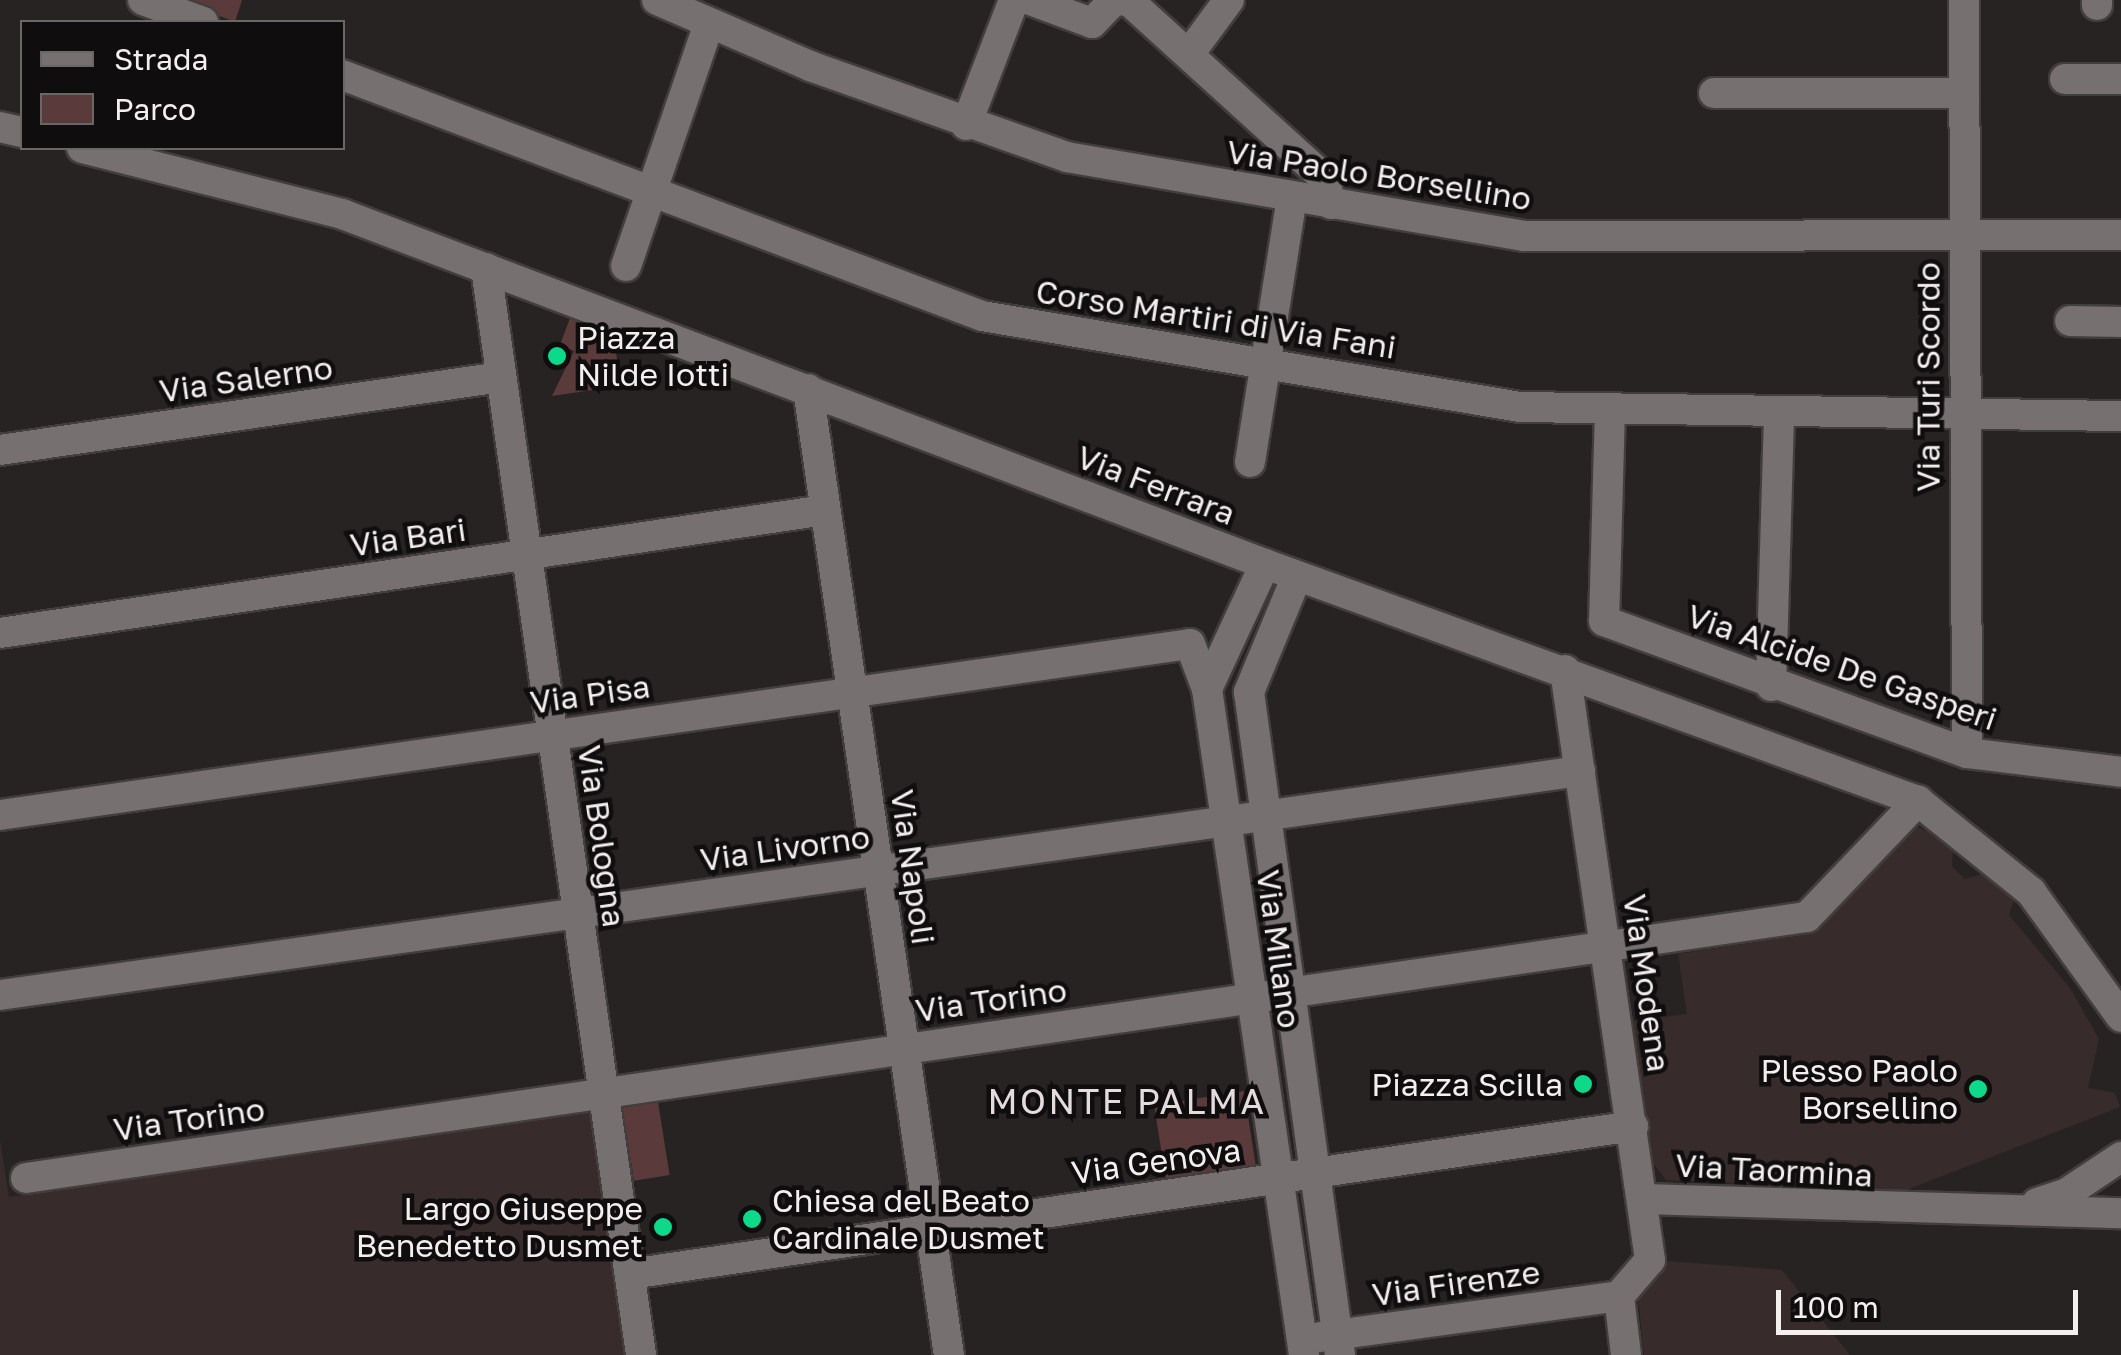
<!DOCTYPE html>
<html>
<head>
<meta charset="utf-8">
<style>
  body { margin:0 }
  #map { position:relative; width:2121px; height:1355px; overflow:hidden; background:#282323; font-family:"Golos Text",sans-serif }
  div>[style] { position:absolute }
  .built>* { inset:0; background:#372b2b }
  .green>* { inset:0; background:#5b3a3b; transform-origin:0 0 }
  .roads { filter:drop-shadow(2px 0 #433e3e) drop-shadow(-2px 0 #433e3e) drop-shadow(0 2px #433e3e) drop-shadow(0 -2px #433e3e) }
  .minor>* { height:30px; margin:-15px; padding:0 15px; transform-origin:15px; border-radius:15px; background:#777070 }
  .dots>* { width:28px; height:28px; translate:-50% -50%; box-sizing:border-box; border:5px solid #0f0d0d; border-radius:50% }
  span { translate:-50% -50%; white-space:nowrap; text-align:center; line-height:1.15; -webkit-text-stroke:9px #0f0d0d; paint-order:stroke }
  .street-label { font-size:32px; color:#f3efef }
  .poi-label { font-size:32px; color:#f3efef }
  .left { translate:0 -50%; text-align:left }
  .right { translate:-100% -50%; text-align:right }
  .neighbourhood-label { font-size:35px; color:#e4dcdc; letter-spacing:2.5px }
  .legend { position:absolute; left:20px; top:20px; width:325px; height:130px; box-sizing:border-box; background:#0f0d0d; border:2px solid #6a6767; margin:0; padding:12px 18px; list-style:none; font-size:30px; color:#f3efef }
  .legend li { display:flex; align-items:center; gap:20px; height:50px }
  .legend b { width:50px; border:2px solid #6a6767 }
  .scale { position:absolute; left:1776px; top:1290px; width:302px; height:45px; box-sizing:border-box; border:5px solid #f3efef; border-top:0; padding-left:12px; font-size:30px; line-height:35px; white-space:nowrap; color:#f3efef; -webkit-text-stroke:8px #0f0d0d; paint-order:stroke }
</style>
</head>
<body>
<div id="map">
  <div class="built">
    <i style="clip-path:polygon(1913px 824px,1953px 845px,1952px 867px,1965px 879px,1987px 873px,2014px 899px,2009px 915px,2070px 988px,2099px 1039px,2088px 1088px,2115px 1093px,2120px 1107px,1901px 1192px,1666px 1180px,1652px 1162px,1631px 1021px,1687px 1014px,1678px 954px,1815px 933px)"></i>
    <i style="clip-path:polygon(591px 1111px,627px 1355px,0 1355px,0 1140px,9px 1197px)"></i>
    <i style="clip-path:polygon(1667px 1261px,1782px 1270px,1850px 1355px,1644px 1355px,1637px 1287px)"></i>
  </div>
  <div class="green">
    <i style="clip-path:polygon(179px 0,242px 0,235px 22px)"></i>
    <i style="clip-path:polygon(570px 318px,614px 335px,620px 386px,552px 396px,574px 351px,560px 345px)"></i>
    <i style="left:1244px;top:1091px;width:76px;height:91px;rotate:81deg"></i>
    <i style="left:658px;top:1102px;width:74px;height:36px;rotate:81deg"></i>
  </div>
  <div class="roads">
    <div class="minor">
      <i style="left:143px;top:0;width:64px;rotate:20.1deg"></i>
      <i style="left:657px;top:0;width:167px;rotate:23.3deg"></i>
      <i style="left:810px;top:66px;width:273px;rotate:19.5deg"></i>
      <i style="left:1067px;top:157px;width:463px;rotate:9.8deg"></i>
      <i style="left:1523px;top:236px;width:598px;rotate:-0.1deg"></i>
      <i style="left:1030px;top:0;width:66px;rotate:20.4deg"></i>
      <i style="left:1092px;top:23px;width:32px;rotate:-46deg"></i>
      <i style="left:1117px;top:0;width:12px;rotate:5deg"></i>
      <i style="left:1129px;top:1px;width:263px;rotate:42.2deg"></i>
      <i style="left:1324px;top:178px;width:27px;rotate:75deg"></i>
      <i style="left:1964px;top:0;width:753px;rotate:89.77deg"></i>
      <i style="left:2097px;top:0;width:5px;rotate:90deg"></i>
      <i style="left:1189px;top:54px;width:67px;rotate:-53.5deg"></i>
      <i style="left:342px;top:75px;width:684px;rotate:20.63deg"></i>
      <i style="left:982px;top:316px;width:546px;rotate:9.6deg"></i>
      <i style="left:1520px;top:407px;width:601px;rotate:0.86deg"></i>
      <i style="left:2065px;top:79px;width:56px"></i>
      <i style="left:1714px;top:93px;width:249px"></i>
      <i style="left:966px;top:125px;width:134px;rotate:-69deg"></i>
      <i style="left:0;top:127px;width:23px;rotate:13deg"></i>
      <i style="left:82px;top:148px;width:268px;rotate:14.2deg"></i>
      <i style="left:342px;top:214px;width:987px;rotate:20.77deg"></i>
      <i style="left:1265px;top:564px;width:695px;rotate:19.95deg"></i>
      <i style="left:1918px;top:801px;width:145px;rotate:38.8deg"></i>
      <i style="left:2031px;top:892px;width:154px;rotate:54.2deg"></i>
      <i style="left:626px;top:266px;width:254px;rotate:-71.1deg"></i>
      <i style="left:486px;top:268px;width:1098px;rotate:81.88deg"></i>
      <i style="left:2070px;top:321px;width:51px;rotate:1.1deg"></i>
      <i style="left:808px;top:389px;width:976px;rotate:81.7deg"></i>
      <i style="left:1610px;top:409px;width:212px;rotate:91.6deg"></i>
      <i style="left:1604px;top:621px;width:386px;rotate:20deg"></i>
      <i style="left:1967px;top:753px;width:155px;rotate:7deg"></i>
      <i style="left:0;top:450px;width:506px;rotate:-8.29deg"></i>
      <i style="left:1250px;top:462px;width:269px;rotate:-81deg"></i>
      <i style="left:1265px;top:564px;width:138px;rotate:114.9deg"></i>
      <i style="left:1207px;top:689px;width:673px;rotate:81.71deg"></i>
      <i style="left:1297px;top:576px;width:126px;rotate:112.5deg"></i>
      <i style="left:1249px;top:692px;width:669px;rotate:82.18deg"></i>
      <i style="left:0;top:633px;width:834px;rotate:-8.48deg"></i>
      <i style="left:1565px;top:670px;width:596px;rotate:81.8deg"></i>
      <i style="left:1650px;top:1260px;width:48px;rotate:130.7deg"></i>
      <i style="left:1771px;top:686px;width:274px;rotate:-88.3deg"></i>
      <i style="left:0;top:815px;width:1202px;rotate:-8.18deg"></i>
      <i style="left:1190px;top:644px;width:48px;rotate:69.3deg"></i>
      <i style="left:0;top:995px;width:1596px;rotate:-8.07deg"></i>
      <i style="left:26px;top:1178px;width:1800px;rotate:-8.34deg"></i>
      <i style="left:1807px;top:917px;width:161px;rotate:-46.3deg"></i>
      <i style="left:1644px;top:1199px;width:477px;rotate:1.7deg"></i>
      <i style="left:2037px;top:1203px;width:32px;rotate:-18deg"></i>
      <i style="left:2067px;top:1193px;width:65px;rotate:-33.7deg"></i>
      <i style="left:630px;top:1274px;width:1014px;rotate:-8.39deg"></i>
      <i style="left:1619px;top:1296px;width:59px;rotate:83.2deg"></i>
      <i style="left:1320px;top:1337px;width:302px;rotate:-7.8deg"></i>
    </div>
  </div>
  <div class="dots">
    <i style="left:557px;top:356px;background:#0cd98a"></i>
    <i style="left:1583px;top:1084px;background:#0cd98a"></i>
    <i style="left:1978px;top:1089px;background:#0cd98a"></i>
    <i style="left:752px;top:1219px;background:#0cd98a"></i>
    <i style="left:663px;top:1227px;background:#0cd98a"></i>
  </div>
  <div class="street-label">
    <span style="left:1379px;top:175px;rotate:9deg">Via Paolo Borsellino</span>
    <span style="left:1216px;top:319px;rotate:9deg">Corso Martiri di Via Fani</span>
    <span style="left:1928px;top:377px;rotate:-90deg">Via Turi Scordo</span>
    <span style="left:246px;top:379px;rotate:-8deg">Via Salerno</span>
    <span style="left:1156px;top:485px;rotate:21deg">Via Ferrara</span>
    <span style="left:408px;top:537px;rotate:-8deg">Via Bari</span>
    <span style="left:1842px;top:667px;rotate:19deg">Via Alcide De Gasperi</span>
    <span style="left:590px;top:694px;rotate:-8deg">Via Pisa</span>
    <span style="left:602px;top:836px;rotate:82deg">Via Bologna</span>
    <span style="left:785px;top:848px;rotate:-8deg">Via Livorno</span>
    <span style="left:913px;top:867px;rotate:82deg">Via Napoli</span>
    <span style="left:1279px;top:949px;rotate:82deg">Via Milano</span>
    <span style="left:1647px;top:983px;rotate:82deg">Via Modena</span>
    <span style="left:991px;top:1000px;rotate:-8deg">Via Torino</span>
    <span style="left:189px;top:1119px;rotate:-8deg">Via Torino</span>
    <span style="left:1156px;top:1161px;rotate:-8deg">Via Genova</span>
    <span style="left:1774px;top:1170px;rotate:3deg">Via Taormina</span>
    <span style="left:1456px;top:1283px;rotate:-8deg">Via Firenze</span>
  </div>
  <div class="poi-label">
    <span class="left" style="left:577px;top:356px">Piazza<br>Nilde Iotti</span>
    <span class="right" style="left:1958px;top:1089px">Plesso Paolo<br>Borsellino</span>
    <span class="right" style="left:1563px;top:1084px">Piazza Scilla</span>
    <span class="left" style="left:772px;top:1219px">Chiesa del Beato<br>Cardinale Dusmet</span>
    <span class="right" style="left:643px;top:1227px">Largo Giuseppe<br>Benedetto Dusmet</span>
  </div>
  <div class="neighbourhood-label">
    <span style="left:1127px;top:1101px">MONTE PALMA</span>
  </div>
  <ul class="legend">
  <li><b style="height:12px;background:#777070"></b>Strada</li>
  <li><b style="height:28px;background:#5b3a3b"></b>Parco</li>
  </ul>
  <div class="scale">100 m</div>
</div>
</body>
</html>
